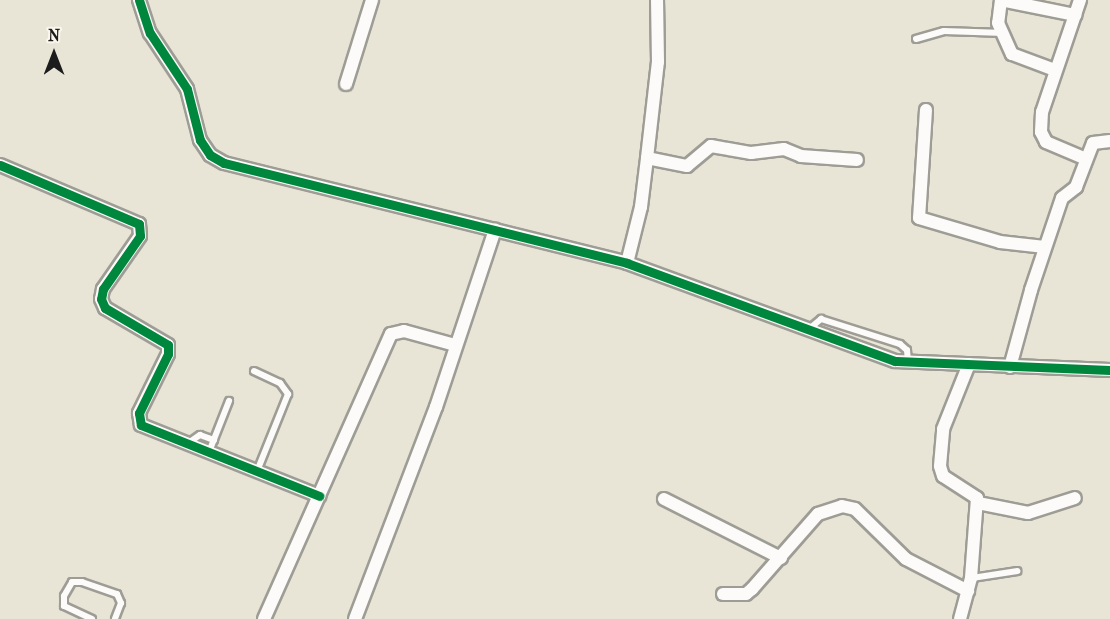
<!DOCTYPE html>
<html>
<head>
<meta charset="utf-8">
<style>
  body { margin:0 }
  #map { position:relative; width:1110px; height:619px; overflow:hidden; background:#e8e5d7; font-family:"IM FELL French Canon",serif }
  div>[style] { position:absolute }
  .roads { filter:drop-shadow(2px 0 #9e9d95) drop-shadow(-2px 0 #9e9d95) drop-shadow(0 2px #9e9d95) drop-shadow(0 -2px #9e9d95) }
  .service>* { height:6px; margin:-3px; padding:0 3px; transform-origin:3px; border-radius:3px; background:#fcfbf9 }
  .minor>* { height:12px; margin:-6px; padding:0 6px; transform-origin:6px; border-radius:6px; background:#fcfbf9 }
  .cycleway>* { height:9px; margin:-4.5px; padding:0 4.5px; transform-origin:4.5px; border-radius:4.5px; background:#00873e }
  span { translate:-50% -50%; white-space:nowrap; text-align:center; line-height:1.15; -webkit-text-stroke:5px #fbf7ec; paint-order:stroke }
  .north { position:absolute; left:24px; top:24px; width:60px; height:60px; -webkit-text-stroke:4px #fbf7ec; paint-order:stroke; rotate:0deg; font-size:16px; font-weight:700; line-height:24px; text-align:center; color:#1c1c1c }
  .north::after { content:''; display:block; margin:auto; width:21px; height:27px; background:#1c1c1c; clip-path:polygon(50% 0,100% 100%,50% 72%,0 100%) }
</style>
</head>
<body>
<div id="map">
  <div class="roads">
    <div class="service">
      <i style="left:916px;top:39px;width:29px;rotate:-16deg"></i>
      <i style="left:944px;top:31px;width:60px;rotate:1.9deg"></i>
      <i style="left:809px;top:329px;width:16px;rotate:-40deg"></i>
      <i style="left:821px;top:319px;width:83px;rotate:17.6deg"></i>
      <i style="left:900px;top:344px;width:9px;rotate:41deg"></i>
      <i style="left:907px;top:350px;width:12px;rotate:85deg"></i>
      <i style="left:254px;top:371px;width:29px;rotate:25deg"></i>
      <i style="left:280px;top:383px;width:14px;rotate:54deg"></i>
      <i style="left:288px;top:394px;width:83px;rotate:111.9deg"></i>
      <i style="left:187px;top:444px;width:16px;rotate:-35deg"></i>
      <i style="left:200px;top:435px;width:15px;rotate:20deg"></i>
      <i style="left:209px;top:452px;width:55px;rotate:-68.6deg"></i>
      <i style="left:972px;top:578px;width:46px;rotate:-8.8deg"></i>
      <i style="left:92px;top:619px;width:31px;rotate:-155deg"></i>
      <i style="left:64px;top:606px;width:10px;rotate:-90deg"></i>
      <i style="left:64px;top:596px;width:16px;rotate:-60deg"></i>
      <i style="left:72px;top:582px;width:10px"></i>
      <i style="left:82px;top:582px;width:37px;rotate:19deg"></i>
      <i style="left:117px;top:594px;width:10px;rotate:66deg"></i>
      <i style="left:121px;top:603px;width:17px;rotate:111deg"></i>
    </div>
    <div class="minor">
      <i style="left:139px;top:0;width:35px;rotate:72deg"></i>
      <i style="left:150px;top:33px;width:67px;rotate:56.5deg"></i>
      <i style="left:187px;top:89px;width:53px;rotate:75.7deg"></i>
      <i style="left:200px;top:140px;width:18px;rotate:56deg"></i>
      <i style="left:210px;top:155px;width:16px;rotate:30deg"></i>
      <i style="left:224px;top:163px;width:415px;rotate:13.9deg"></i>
      <i style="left:627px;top:263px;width:285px;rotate:20.1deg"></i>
      <i style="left:895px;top:361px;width:215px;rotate:2.4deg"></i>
      <i style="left:1001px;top:0;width:23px;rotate:97deg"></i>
      <i style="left:998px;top:23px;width:34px;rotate:66deg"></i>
      <i style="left:1012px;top:54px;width:46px;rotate:20.4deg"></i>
      <i style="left:1001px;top:0;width:76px;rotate:11.5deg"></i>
      <i style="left:1080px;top:0;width:118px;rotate:108.7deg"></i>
      <i style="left:1042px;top:112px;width:20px;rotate:93deg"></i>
      <i style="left:1041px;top:132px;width:11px;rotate:63deg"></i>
      <i style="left:1046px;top:142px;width:43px;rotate:23deg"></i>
      <i style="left:346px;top:84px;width:88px;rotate:-72.8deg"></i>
      <i style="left:926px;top:110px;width:108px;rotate:93.7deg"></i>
      <i style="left:919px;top:218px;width:84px;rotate:16.5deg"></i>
      <i style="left:1000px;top:242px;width:45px;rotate:6.3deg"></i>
      <i style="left:647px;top:158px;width:41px;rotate:11.3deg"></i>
      <i style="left:687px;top:166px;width:31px;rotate:-40deg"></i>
      <i style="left:711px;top:146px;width:41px;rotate:9.9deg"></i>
      <i style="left:751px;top:153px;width:33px;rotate:-7deg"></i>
      <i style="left:784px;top:149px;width:18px;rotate:22deg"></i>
      <i style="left:801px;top:156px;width:56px;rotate:4.1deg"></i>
      <i style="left:0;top:165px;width:151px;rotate:23deg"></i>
      <i style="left:139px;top:224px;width:12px;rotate:85deg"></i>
      <i style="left:140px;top:236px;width:65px;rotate:124.9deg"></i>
      <i style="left:103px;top:289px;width:10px;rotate:101deg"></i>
      <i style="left:101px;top:299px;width:10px;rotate:66deg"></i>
      <i style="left:105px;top:308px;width:73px;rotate:30.4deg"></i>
      <i style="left:168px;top:345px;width:9px;rotate:90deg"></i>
      <i style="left:168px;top:354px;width:66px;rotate:116.2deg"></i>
      <i style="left:139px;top:413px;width:12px;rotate:81deg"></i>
      <i style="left:141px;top:425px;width:192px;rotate:21.7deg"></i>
      <i style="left:627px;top:263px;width:58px;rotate:-76deg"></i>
      <i style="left:641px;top:207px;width:49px;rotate:-83deg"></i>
      <i style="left:647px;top:158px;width:97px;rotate:-83.5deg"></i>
      <i style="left:658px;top:62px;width:62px;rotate:-90.9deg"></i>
      <i style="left:1010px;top:367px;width:80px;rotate:-74.7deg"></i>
      <i style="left:1031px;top:290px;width:97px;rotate:-71.4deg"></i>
      <i style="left:1062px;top:198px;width:18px;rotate:-38deg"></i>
      <i style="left:1076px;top:187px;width:47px;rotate:-68.9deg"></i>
      <i style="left:1093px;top:143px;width:17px;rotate:-7deg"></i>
      <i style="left:664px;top:499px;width:131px;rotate:26.8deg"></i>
      <i style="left:978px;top:503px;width:51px;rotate:11.3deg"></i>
      <i style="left:1028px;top:513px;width:49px;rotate:-17.7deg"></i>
      <i style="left:723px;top:594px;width:23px"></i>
      <i style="left:746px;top:594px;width:8px;rotate:-40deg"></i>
      <i style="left:752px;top:589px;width:100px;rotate:-48.7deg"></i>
      <i style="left:818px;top:514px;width:25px;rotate:-18deg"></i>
      <i style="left:842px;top:506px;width:13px;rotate:13deg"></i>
      <i style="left:855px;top:509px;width:71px;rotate:44.4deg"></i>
      <i style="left:906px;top:559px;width:70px;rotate:27.3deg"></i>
      <i style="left:264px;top:619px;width:312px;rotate:-66deg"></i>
      <i style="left:391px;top:334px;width:13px;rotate:-13deg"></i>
      <i style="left:404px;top:331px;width:53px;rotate:15.4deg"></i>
      <i style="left:355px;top:619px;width:227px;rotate:-69.1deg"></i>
      <i style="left:436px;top:407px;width:187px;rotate:-71.6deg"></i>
      <i style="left:960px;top:619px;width:42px;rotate:-75deg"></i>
      <i style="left:971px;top:578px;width:80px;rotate:-85.7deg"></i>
      <i style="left:977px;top:498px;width:40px;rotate:-147.1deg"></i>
      <i style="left:943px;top:476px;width:10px;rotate:-107deg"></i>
      <i style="left:940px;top:466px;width:37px;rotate:-85deg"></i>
      <i style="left:943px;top:429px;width:70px;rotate:-68.2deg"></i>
    </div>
  </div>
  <div class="cycleway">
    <i style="left:139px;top:0;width:35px;rotate:72deg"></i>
    <i style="left:150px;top:33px;width:67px;rotate:56.5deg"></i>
    <i style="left:187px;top:89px;width:53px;rotate:75.7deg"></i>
    <i style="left:200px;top:140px;width:18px;rotate:56deg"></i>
    <i style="left:210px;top:155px;width:16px;rotate:30deg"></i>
    <i style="left:224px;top:163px;width:415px;rotate:13.9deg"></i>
    <i style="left:627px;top:263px;width:285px;rotate:20.1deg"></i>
    <i style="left:895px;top:361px;width:215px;rotate:2.4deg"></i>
    <i style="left:0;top:165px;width:151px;rotate:23deg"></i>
    <i style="left:139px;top:224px;width:12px;rotate:85deg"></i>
    <i style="left:140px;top:236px;width:65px;rotate:124.9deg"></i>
    <i style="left:103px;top:289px;width:10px;rotate:101deg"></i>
    <i style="left:101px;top:299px;width:10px;rotate:66deg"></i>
    <i style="left:105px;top:308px;width:73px;rotate:30.4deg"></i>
    <i style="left:168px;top:345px;width:9px;rotate:90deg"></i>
    <i style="left:168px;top:354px;width:66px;rotate:116.2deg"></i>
    <i style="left:139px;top:413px;width:12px;rotate:81deg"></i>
    <i style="left:141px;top:425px;width:192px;rotate:21.7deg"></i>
  </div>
  <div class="north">N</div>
</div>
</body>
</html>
